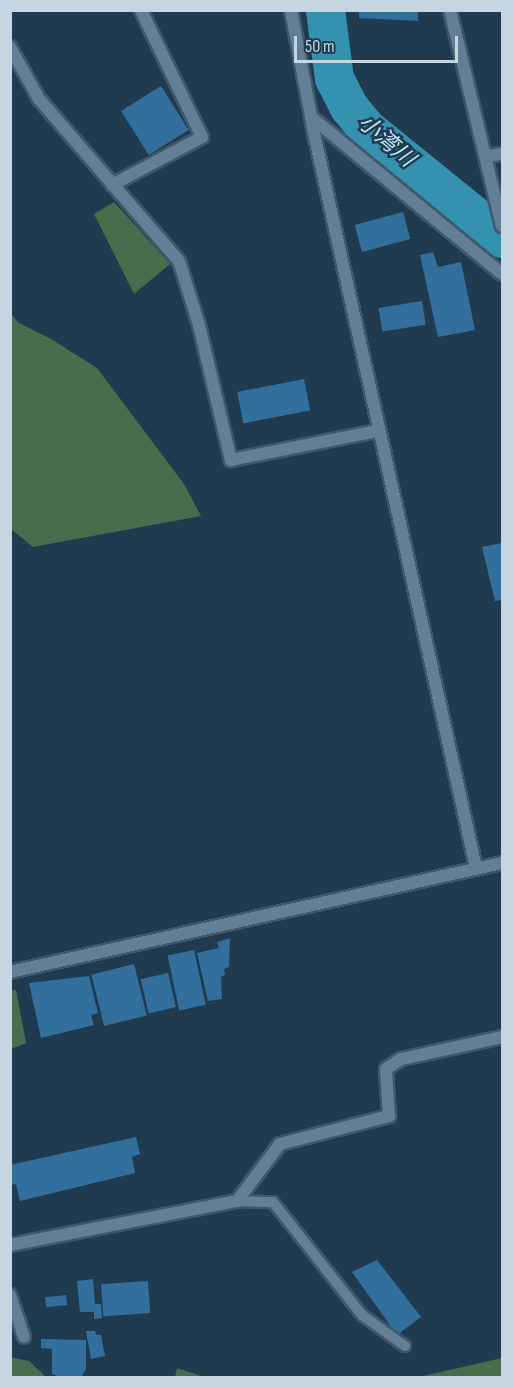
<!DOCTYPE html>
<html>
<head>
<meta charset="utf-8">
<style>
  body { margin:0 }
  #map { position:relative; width:513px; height:1388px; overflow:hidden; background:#203b50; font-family:"Sofia Sans Condensed","Noto Sans JP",sans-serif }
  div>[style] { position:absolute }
  .green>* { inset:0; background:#496c4c }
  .river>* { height:39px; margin:-19.5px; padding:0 19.5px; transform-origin:19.5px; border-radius:19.5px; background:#3491af }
  .building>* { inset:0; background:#326f9d; transform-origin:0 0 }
  .roads { filter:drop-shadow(2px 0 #405769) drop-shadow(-2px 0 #405769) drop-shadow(0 2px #405769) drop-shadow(0 -2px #405769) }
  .service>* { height:10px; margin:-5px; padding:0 5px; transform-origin:5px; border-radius:5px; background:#627f97 }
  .minor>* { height:12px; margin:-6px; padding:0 6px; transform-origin:6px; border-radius:6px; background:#627f97 }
  .tertiary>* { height:12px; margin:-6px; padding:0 6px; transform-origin:6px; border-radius:6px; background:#627f97 }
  span { translate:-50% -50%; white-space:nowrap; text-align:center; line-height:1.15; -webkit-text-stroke:5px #203b50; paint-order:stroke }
  .water-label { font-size:22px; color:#bbe7f8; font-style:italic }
  .frame { position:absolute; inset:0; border:12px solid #c6d5e2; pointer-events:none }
  .scale { position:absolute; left:294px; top:36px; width:164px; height:27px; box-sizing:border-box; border:3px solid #c6d5e2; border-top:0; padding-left:8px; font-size:18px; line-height:21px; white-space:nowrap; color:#c6d5e2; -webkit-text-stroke:4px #203b50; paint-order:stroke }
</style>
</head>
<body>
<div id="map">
  <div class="green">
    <i style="clip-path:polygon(114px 202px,170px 264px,134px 294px,94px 214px)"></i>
    <i style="clip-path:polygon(11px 314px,19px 323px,51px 339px,97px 368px,184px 484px,201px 516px,33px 547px,11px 529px)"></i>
    <i style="clip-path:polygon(11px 990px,16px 990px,26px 1043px,11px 1049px)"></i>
    <i style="clip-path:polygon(10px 1357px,29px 1361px,46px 1377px,11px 1377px)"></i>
    <i style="clip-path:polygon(502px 1358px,502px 1377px,419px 1377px)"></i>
    <i style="clip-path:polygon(177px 1368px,204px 1377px,175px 1377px)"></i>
  </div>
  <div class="river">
    <i style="left:325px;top:10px;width:69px;rotate:82.5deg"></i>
    <i style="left:334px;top:78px;width:33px;rotate:63deg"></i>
    <i style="left:349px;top:107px;width:27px;rotate:51deg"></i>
    <i style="left:366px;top:128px;width:175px;rotate:39deg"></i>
  </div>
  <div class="building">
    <i style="clip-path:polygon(359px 10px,418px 10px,418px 21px,359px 18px)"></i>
    <i style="left:161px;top:86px;width:52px;height:47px;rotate:58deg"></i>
    <i style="left:403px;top:212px;width:28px;height:50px;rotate:75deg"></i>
    <i style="clip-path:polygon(433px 252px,438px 267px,461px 262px,475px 330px,438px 337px,420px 255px)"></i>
    <i style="left:422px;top:301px;width:24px;height:44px;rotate:81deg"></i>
    <i style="left:304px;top:379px;width:32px;height:68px;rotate:79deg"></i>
    <i style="clip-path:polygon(502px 543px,502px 600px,495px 601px,482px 547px)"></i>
    <i style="clip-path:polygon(230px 938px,229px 967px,224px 969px,225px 975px,221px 977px,222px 999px,208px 1001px,197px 953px,219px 948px,217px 942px)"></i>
    <i style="left:194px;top:950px;width:56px;height:27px;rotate:78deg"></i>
    <i style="left:134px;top:964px;width:53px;height:44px;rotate:76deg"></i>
    <i style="left:168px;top:973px;width:35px;height:28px;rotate:77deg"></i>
    <i style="clip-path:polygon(89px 976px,98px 1013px,91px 1015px,94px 1025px,41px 1038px,29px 983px)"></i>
    <i style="clip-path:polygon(136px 1137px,140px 1154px,132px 1157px,135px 1173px,20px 1201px,16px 1184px,10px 1185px,10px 1165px)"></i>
    <i style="clip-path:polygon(377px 1260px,421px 1317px,397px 1335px,352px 1272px)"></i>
    <i style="clip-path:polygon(93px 1279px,95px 1304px,101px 1304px,102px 1318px,94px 1319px,94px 1312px,80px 1312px,77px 1281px)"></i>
    <i style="left:148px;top:1281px;width:32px;height:47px;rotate:86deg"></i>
    <i style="left:66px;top:1295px;width:10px;height:21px;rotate:84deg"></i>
    <i style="clip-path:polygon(86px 1331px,95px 1331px,96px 1335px,101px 1335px,105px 1356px,91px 1359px)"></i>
    <i style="clip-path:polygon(41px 1339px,86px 1340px,86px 1369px,82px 1376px,60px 1377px,52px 1374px,52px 1349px,41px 1348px)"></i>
  </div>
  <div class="roads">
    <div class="service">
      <i style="left:237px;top:1201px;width:36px;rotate:2deg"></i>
      <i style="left:273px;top:1202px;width:144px;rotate:51.8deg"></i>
      <i style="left:362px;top:1315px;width:53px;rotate:35.8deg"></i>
    </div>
    <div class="minor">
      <i style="left:291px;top:10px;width:130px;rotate:79.4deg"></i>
      <i style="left:315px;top:138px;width:748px;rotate:77.56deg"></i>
      <i style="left:450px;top:10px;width:222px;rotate:76.5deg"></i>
      <i style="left:10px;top:47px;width:60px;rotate:60.9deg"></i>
      <i style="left:39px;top:99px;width:214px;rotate:49.2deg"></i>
      <i style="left:179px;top:261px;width:67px;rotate:72.6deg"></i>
      <i style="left:199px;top:325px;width:139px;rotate:76.7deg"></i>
      <i style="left:231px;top:460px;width:150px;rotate:-11.2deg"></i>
      <i style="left:311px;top:117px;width:247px;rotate:39.4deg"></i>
      <i style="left:487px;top:156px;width:15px;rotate:-8deg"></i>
      <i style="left:112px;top:185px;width:102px;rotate:-28.1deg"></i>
      <i style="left:202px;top:137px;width:141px;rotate:-115.7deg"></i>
      <i style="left:10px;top:972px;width:504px;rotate:-12.49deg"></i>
      <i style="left:10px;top:1245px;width:231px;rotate:-11deg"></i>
      <i style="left:237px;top:1201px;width:71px;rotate:-53deg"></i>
      <i style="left:280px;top:1144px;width:113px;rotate:-14.4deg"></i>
      <i style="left:389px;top:1116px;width:47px;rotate:-93.7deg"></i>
      <i style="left:386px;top:1069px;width:18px;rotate:-34deg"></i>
      <i style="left:10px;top:1295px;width:44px;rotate:71.6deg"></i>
    </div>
    <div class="tertiary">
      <i style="left:401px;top:1059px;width:103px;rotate:-12.3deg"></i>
    </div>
  </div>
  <div class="water-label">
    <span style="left:386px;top:141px;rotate:41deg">小湾川</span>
  </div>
  <div class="frame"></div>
  <div class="scale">50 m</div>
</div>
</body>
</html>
